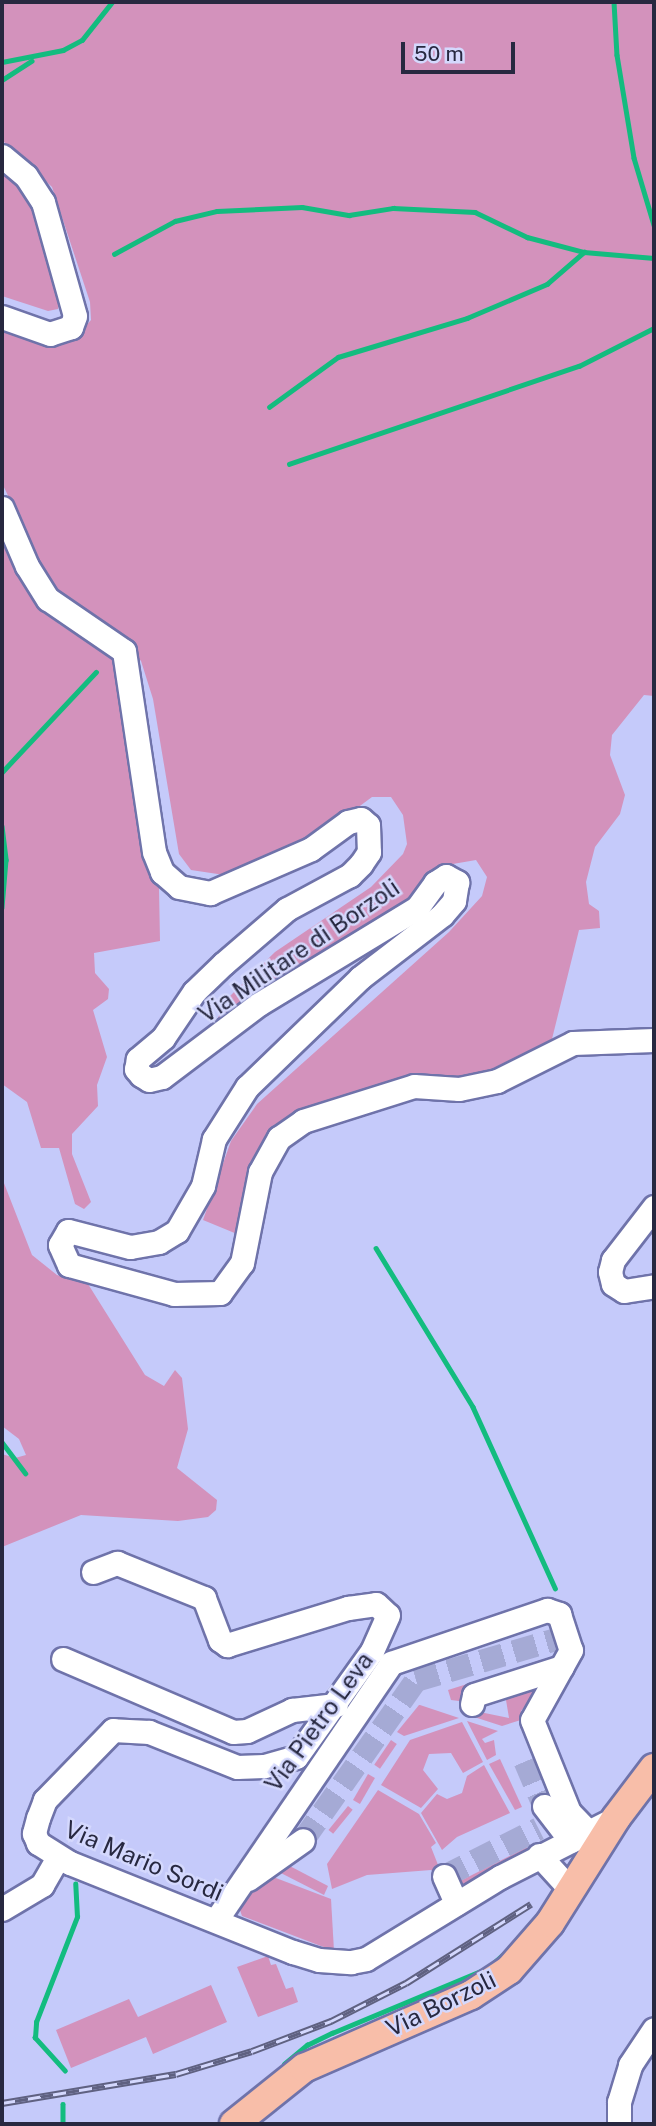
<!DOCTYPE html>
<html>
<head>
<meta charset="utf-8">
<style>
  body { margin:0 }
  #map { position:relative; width:656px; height:2126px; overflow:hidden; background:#c5cafa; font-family:"Public Sans",sans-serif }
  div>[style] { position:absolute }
  .green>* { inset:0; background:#d392bc; transform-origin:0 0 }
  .stream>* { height:4.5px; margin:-2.25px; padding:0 2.25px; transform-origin:2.25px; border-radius:2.25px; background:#13bc7f }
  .minor-tunnel>* { height:23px; margin-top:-11.5px; transform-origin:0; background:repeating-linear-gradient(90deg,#a5aad5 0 23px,transparent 0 34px) }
  .roads { filter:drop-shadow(2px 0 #6f73aa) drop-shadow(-2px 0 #6f73aa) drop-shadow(0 2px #6f73aa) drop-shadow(0 -2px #6f73aa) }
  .minor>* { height:23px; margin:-11.5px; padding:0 11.5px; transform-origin:11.5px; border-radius:11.5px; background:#fff }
  .major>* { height:28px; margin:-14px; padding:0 14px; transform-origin:14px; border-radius:14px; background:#f8bea9 }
  .rail>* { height:7px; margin-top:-3.5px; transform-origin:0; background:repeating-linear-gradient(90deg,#d4d8fd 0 13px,#5f6181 0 26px); box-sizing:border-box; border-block:2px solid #5f6181 }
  span { translate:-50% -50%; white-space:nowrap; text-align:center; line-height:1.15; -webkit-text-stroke:5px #d4d8fd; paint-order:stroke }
  .street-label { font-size:24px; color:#272840 }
  .frame { position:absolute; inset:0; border:4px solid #272840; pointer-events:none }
  .scale { position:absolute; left:401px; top:42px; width:114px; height:32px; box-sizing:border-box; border:4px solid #272840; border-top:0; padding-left:9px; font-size:21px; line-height:24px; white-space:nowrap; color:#272840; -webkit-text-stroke:5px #d4d8fd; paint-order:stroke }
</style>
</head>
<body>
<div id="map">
  <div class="green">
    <i style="clip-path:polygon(2px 2px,654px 2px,654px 696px,644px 695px,612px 735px,610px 755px,625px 795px,620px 814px,595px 847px,586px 882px,589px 904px,599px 911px,600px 928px,579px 930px,552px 1039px,501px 1069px,477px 1076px,409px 1082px,322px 1103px,274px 1130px,237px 1234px,203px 1220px,231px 1141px,257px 1104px,449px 932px,482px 896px,487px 877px,476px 860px,447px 865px,373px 929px,214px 1025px,229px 997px,275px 952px,371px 887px,403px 854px,407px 844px,403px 815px,391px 797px,372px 797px,341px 820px,231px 876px,191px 870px,179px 854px,153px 699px,141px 661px,119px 635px,72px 605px,46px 576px,2px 483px,2px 324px,78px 335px,91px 320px,90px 302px,52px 187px,2px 140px)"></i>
    <i style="clip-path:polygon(2px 162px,32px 191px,63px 291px,58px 309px,48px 311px,2px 296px)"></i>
    <i style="clip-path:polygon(2px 532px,31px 590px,59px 624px,118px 661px,159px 888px,160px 941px,94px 953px,95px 973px,109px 989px,108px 999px,93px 1010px,107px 1057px,97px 1085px,98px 1106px,72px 1134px,72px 1154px,91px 1202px,84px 1209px,75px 1204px,59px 1148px,41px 1148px,27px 1102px,2px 1084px)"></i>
    <i style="clip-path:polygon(2px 1178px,32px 1255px,57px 1275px,88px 1284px,145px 1375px,164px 1386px,175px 1370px,182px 1378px,188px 1429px,177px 1468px,217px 1500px,216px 1510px,208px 1517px,178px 1521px,81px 1515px,2px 1547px,2px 1454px,15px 1458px,26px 1455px,19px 1439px,2px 1426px)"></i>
    <i style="clip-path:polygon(536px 1678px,540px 1689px,521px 1711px,524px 1719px,502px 1726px,468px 1715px,470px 1710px,509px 1718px,504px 1688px)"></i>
    <i style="clip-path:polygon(483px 1679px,486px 1685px,467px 1702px,451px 1700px,448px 1690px)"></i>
    <i style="clip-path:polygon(419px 1705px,420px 1705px,459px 1718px,404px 1736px,397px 1732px)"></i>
    <i style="clip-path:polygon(467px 1721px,498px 1731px,482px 1739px,485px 1743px,494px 1740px,496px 1755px,487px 1760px)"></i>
    <i style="clip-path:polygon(462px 1722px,483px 1762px,463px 1773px,451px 1753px,429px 1754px,423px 1770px,438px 1789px,421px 1808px,381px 1785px,410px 1740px)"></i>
    <i style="left:391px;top:1740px;width:7px;height:30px;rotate:34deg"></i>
    <i style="clip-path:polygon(500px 1759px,522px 1807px,515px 1810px,489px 1764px)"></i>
    <i style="clip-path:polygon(484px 1765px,510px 1813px,457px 1837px,442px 1850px,421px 1813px,437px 1794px,447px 1799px,462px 1793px,467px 1776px)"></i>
    <i style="left:368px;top:1774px;width:8px;height:30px;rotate:30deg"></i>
    <i style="clip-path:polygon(378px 1790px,419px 1814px,436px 1843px,431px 1847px,442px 1875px,431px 1870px,367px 1875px,332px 1889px,327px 1864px)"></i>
    <i style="left:348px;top:1806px;width:6px;height:31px;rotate:39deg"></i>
    <i style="left:527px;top:1847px;width:7px;height:85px;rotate:63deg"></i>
    <i style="clip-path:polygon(284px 1863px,328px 1886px,324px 1895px,275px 1870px)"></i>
    <i style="clip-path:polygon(268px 1875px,331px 1899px,334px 1951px,242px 1916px,239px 1907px,245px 1895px)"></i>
    <i style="clip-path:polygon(268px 1956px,271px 1965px,276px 1964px,286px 1989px,293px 1987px,298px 2002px,258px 2017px,237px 1967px)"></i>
    <i style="clip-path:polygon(211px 1985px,227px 2022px,153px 2054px,146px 2037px,71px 2068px,56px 2030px,129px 1999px,138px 2017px)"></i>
  </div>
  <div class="stream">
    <i style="left:614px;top:2px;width:53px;rotate:86.8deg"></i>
    <i style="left:617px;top:55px;width:104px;rotate:80.6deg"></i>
    <i style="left:634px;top:158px;width:70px;rotate:73.4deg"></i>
    <i style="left:2px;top:62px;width:62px;rotate:-11.1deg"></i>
    <i style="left:63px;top:50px;width:21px;rotate:-28deg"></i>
    <i style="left:82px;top:40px;width:48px;rotate:-51.7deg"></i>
    <i style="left:2px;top:80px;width:35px;rotate:-33deg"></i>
    <i style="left:114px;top:254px;width:69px;rotate:-28.4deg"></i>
    <i style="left:175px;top:221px;width:43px;rotate:-13.4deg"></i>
    <i style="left:217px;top:211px;width:85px;rotate:-2.7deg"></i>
    <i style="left:302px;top:207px;width:48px;rotate:9.7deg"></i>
    <i style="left:349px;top:215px;width:45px;rotate:-9deg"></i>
    <i style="left:393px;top:208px;width:82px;rotate:2.8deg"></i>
    <i style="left:475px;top:212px;width:58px;rotate:25.7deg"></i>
    <i style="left:527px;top:237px;width:59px;rotate:14.7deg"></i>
    <i style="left:584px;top:252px;width:70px;rotate:4.9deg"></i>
    <i style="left:269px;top:407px;width:85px;rotate:-35.9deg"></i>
    <i style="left:338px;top:357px;width:135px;rotate:-16.8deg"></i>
    <i style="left:467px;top:318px;width:87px;rotate:-23deg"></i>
    <i style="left:547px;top:284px;width:49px;rotate:-40.9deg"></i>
    <i style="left:289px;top:464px;width:306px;rotate:-18.7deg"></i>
    <i style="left:579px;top:366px;width:84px;rotate:-26.9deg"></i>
    <i style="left:2px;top:772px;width:137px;rotate:-46.8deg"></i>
    <i style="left:2px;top:826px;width:34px;rotate:83deg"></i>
    <i style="left:6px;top:860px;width:48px;rotate:94.8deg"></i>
    <i style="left:376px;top:1248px;width:186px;rotate:58.6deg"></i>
    <i style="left:473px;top:1407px;width:199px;rotate:65.6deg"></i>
    <i style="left:2px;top:1442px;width:39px;rotate:53deg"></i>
    <i style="left:284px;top:2064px;width:30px;rotate:-40deg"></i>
    <i style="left:307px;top:2045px;width:28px;rotate:-26deg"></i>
    <i style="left:332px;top:2033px;width:169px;rotate:-22.6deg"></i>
    <i style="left:488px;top:1968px;width:30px;rotate:-42deg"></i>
    <i style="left:65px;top:2071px;width:45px;rotate:-132.3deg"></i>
    <i style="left:35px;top:2038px;width:16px;rotate:-86deg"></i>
    <i style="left:36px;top:2022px;width:113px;rotate:-68.7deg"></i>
    <i style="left:77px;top:1917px;width:33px;rotate:-93deg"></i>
    <i style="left:63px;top:2104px;width:20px;rotate:90deg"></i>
  </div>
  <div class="minor-tunnel">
    <i style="left:525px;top:1761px;width:49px;rotate:67.1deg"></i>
    <i style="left:303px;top:1840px;width:196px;rotate:-54.8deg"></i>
    <i style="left:416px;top:1680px;width:146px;rotate:-16.3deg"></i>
    <i style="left:444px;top:1876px;width:106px;rotate:-26.8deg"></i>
  </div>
  <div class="roads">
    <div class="minor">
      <i style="left:2px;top:156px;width:31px;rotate:40deg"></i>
      <i style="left:26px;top:176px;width:31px;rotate:57deg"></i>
      <i style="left:43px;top:202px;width:118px;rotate:74.3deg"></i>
      <i style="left:75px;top:316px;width:12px;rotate:110deg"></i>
      <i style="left:71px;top:327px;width:22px;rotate:162deg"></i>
      <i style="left:50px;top:334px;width:51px;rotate:-160.5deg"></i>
      <i style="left:2px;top:508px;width:63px;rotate:66.7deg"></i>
      <i style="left:27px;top:566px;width:39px;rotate:58deg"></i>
      <i style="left:48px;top:599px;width:92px;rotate:34.4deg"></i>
      <i style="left:124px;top:651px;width:203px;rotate:81.5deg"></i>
      <i style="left:154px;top:852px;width:22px;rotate:68deg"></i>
      <i style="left:162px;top:872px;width:23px;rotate:41deg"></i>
      <i style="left:179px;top:887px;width:32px;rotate:11deg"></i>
      <i style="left:210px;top:893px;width:110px;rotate:-23.5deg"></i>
      <i style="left:311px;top:849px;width:46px;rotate:-36.1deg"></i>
      <i style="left:348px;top:822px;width:13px;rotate:-13deg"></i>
      <i style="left:361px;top:819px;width:9px;rotate:41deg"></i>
      <i style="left:368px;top:825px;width:27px;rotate:88deg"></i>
      <i style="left:369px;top:852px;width:14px;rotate:124deg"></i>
      <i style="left:361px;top:864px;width:16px;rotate:135deg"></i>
      <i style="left:350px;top:875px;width:72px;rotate:151.6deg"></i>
      <i style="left:287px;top:909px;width:84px;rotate:139.3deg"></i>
      <i style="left:223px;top:964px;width:40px;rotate:136deg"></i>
      <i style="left:194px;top:992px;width:55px;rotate:124deg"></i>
      <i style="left:163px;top:1038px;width:33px;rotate:140deg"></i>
      <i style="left:138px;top:1059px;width:10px;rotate:101deg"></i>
      <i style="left:136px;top:1069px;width:8px;rotate:50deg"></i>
      <i style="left:141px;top:1075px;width:9px;rotate:32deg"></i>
      <i style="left:149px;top:1080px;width:13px;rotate:-13deg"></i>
      <i style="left:162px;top:1077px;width:121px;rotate:-37deg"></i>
      <i style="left:259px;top:1004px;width:185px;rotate:-31.3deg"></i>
      <i style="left:417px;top:908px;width:31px;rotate:-54deg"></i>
      <i style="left:435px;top:883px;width:13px;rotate:-32deg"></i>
      <i style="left:446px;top:876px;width:13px;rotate:29deg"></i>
      <i style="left:457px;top:882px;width:19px;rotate:99deg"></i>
      <i style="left:454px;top:901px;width:18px;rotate:131deg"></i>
      <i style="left:442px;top:915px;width:103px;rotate:142.5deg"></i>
      <i style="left:360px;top:978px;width:157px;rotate:136deg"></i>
      <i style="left:247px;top:1087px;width:62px;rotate:122.4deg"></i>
      <i style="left:214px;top:1139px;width:48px;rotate:103.2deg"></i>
      <i style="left:203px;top:1186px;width:52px;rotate:120deg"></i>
      <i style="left:177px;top:1231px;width:21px;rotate:149deg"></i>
      <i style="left:159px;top:1242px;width:29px;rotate:170deg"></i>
      <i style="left:130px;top:1247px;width:64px;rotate:-165.5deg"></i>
      <i style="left:68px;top:1231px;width:16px;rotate:120deg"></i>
      <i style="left:60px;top:1245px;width:22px;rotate:66deg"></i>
      <i style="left:69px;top:1265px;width:109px;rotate:15.4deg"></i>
      <i style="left:174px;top:1294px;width:46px;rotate:-1.2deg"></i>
      <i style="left:220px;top:1293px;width:37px;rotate:-54deg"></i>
      <i style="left:242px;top:1263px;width:93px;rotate:-78.8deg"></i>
      <i style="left:260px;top:1172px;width:39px;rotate:-61deg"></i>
      <i style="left:279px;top:1138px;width:29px;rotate:-35deg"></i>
      <i style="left:303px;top:1121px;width:116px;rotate:-17.5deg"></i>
      <i style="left:414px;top:1086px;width:45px;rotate:3.8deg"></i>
      <i style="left:459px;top:1089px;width:39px;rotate:-12deg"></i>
      <i style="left:497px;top:1081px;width:85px;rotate:-26.6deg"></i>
      <i style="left:573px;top:1043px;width:81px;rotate:-2.1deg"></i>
      <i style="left:654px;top:1207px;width:67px;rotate:127.7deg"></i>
      <i style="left:613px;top:1260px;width:12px;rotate:104deg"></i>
      <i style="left:610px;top:1272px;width:12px;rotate:76deg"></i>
      <i style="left:613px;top:1284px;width:13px;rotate:32deg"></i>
      <i style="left:624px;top:1291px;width:30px;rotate:-9deg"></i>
      <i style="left:93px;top:1572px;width:26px;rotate:-21deg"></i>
      <i style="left:117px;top:1563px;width:94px;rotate:21.9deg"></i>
      <i style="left:204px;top:1598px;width:45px;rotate:69.1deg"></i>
      <i style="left:220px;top:1640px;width:9px;rotate:36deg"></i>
      <i style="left:227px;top:1645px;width:127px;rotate:-17deg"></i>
      <i style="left:348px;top:1608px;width:28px;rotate:-8deg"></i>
      <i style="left:376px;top:1604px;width:16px;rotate:43deg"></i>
      <i style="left:388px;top:1615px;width:39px;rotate:114deg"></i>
      <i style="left:372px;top:1651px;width:130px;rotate:125.6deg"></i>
      <i style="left:296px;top:1757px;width:33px;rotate:164deg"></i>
      <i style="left:264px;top:1766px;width:27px;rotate:178deg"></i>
      <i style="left:237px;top:1767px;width:95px;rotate:-158.3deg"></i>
      <i style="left:149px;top:1732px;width:36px;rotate:-177deg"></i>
      <i style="left:113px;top:1730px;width:98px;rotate:134.2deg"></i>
      <i style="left:45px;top:1800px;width:19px;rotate:111deg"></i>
      <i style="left:38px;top:1818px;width:16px;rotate:105deg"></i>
      <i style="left:34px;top:1833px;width:11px;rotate:68deg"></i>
      <i style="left:38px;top:1843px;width:38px;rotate:32deg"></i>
      <i style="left:70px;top:1863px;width:240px;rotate:21.8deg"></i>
      <i style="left:293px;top:1952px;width:27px;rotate:17deg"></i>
      <i style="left:319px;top:1960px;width:32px;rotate:4deg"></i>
      <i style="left:351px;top:1962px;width:15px;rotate:-11deg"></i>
      <i style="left:366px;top:1959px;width:157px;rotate:-31.5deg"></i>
      <i style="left:500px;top:1877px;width:130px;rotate:-27deg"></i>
      <i style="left:63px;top:1659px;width:185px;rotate:23.2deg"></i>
      <i style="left:233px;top:1732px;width:14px;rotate:-4deg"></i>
      <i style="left:247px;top:1731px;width:50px;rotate:-25deg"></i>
      <i style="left:292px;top:1710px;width:44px;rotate:-6.5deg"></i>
      <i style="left:472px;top:1704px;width:9px;rotate:-77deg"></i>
      <i style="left:474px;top:1695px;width:92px;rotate:-17.7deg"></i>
      <i style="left:544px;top:1806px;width:44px;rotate:52.4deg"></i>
      <i style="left:539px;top:1855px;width:47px;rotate:47.6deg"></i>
      <i style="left:444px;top:1876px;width:30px;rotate:66deg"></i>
      <i style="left:248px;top:1879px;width:67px;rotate:-35.3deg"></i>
      <i style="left:2px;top:1909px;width:47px;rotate:-31deg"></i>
      <i style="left:42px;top:1885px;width:32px;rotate:-60deg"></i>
      <i style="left:216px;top:1920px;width:311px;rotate:-55.7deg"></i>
      <i style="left:391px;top:1663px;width:165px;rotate:-18.8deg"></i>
      <i style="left:547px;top:1610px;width:13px;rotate:18deg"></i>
      <i style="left:559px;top:1614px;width:38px;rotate:72deg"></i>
      <i style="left:571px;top:1650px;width:80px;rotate:119.1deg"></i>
      <i style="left:532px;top:1720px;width:99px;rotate:68.1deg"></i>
      <i style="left:569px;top:1812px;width:29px;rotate:46deg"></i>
      <i style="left:619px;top:2124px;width:22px;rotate:-90deg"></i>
      <i style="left:619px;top:2102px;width:39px;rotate:-73deg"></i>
      <i style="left:630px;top:2065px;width:43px;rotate:-56.3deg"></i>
    </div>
    <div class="major">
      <i style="left:234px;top:2124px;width:90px;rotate:-38.7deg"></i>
      <i style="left:304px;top:2068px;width:182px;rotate:-23.6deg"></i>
      <i style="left:471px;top:1995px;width:45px;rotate:-33.3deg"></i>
      <i style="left:509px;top:1970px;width:62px;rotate:-48.9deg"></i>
      <i style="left:550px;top:1923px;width:124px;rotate:-57.8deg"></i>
      <i style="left:616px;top:1818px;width:63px;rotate:-52.8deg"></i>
    </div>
  </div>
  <div class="rail">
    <i style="left:2px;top:2103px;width:176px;rotate:-9.5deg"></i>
    <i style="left:176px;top:2074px;width:79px;rotate:-16.8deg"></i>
    <i style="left:252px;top:2051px;width:85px;rotate:-20.8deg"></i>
    <i style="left:331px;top:2021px;width:84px;rotate:-26.9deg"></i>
    <i style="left:406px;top:1983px;width:148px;rotate:-32.3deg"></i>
  </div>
  <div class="street-label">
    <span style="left:299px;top:951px;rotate:-34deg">Via Militare di Borzoli</span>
    <span style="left:319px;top:1722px;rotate:-54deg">Via Pietro Leva</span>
    <span style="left:144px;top:1861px;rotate:23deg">Via Mario Sordi</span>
    <span style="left:441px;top:2004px;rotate:-26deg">Via Borzoli</span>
  </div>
  <div class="frame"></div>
  <div class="scale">50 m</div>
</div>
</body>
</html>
